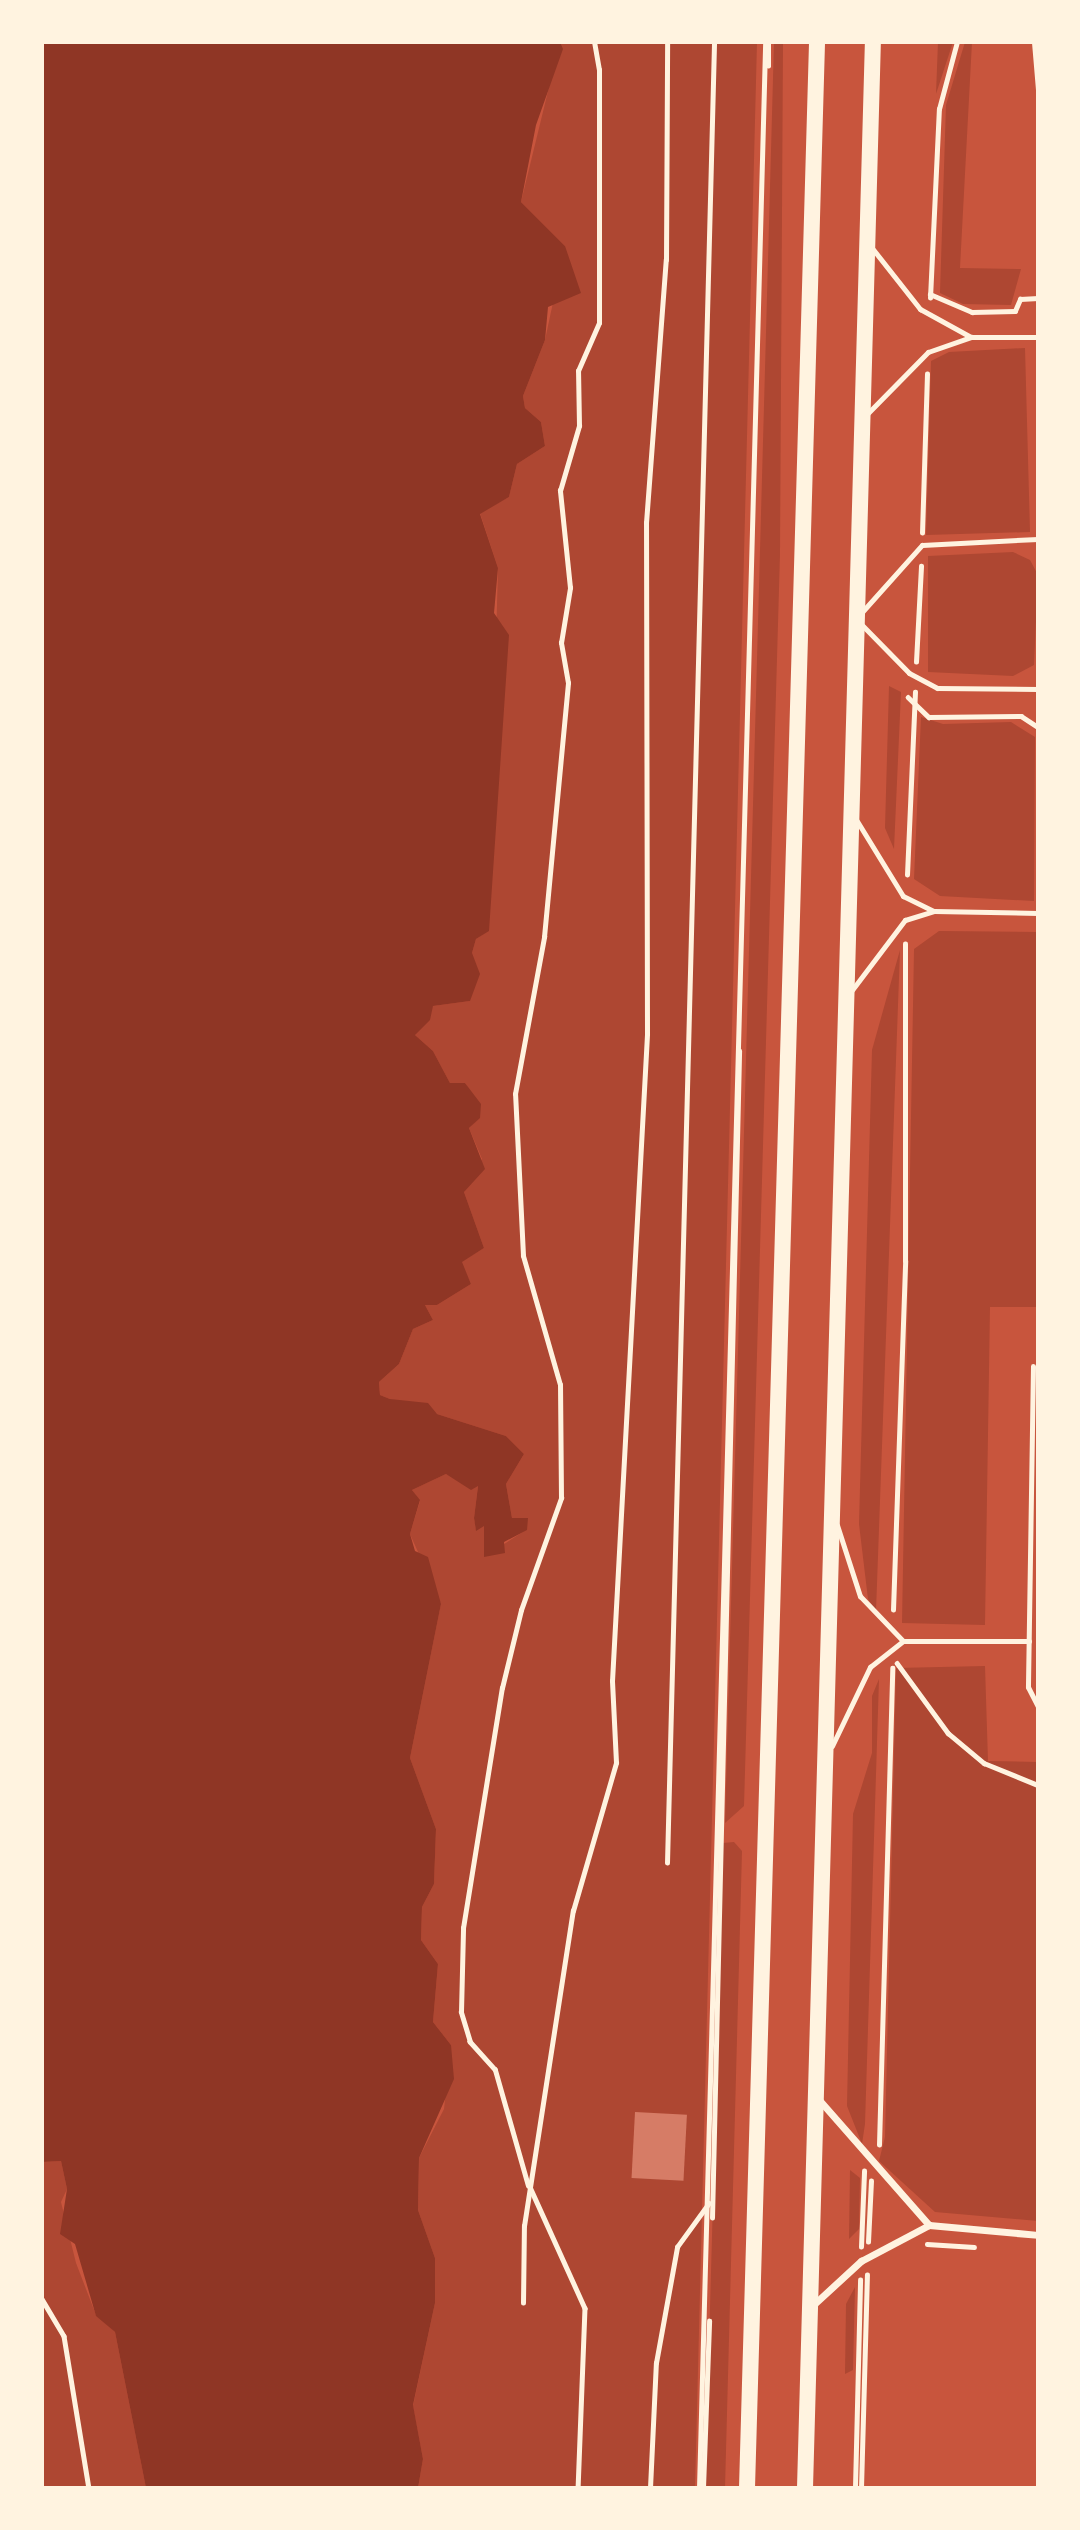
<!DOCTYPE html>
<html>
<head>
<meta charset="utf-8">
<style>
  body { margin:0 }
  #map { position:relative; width:1080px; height:2530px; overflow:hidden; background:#c8553d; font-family:Montserrat,sans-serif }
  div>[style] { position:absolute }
  .green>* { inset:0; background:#ae4732 }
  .water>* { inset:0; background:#8f3625 }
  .building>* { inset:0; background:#d67c66; transform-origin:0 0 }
  .path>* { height:4.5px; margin:-2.25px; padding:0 2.25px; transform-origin:2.25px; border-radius:2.25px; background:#fff3e0 }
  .service>* { height:5px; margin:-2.5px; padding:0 2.5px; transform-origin:2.5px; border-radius:2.5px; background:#fff3e0 }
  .minor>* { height:7px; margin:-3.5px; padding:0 3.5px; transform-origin:3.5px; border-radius:3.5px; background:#fff3e0 }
  .primary>* { height:16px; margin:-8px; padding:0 8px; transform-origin:8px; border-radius:8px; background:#fff3e0 }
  span { translate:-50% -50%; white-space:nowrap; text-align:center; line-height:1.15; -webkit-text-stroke:7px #fff3e0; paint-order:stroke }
  .frame { position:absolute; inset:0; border:44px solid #fff3e0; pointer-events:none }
</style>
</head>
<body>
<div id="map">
  <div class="green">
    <i style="clip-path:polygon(560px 42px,757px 42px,695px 2488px,418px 2488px,423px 2459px,413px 2406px,435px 2303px,435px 2258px,418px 2210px,419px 2158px,444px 2109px,451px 2045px,433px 2022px,438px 1964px,421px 1940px,422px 1907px,434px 1884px,436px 1829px,410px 1758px,441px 1604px,410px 1534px,420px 1501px,412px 1490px,446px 1474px,478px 1485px,474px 1518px,476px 1530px,484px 1525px,484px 1557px,526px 1530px,527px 1519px,512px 1518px,506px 1484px,524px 1454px,506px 1436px,390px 1399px,380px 1395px,379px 1382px,399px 1364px,413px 1329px,433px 1320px,425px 1305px,437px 1305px,471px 1284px,461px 1262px,484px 1248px,464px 1192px,482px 1159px,469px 1128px,479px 1118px,472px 1094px,465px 1083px,450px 1083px,433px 1051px,415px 1035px,433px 1006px,470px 1001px,472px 953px,476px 939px,488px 931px,498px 568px,480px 513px,509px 497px,517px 464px,545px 446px,541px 422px,525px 408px,523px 396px,545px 340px,565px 246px,521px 202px)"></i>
    <i style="clip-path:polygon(774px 42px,783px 42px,780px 554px,744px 1806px,725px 1823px)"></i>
    <i style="clip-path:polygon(938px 42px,953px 42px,936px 94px)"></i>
    <i style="clip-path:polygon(965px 42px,972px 42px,960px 268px,1021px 269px,1011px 305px,963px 304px,940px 293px,946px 105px)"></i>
    <i style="clip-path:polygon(1025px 348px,1030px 532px,926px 535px,931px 361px,949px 352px)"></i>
    <i style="clip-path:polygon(1013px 552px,1030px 560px,1038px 575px,1034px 665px,1013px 676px,928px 672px,928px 556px)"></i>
    <i style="clip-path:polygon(889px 686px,901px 692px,894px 849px,885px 828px)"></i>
    <i style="clip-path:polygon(921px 717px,943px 724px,1011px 722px,1035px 737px,1034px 901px,940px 896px,914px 879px)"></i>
    <i style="clip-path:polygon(939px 931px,1038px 932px,1038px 1307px,990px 1307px,985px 1625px,902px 1623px,914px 949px)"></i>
    <i style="clip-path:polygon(900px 950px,876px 1611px,868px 1599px,859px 1524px,872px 1050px)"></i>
    <i style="clip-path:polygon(985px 1666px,988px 1761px,1038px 1762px,1038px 2221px,935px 2212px,879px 2161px,885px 2137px,896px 1668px)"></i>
    <i style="clip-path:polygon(879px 1679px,865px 2124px,862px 2144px,847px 2106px,853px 1814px,872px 1753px,872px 1696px)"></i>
    <i style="clip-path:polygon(734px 1842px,742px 1851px,725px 2488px,705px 2488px,723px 1843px)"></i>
    <i style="clip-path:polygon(61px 2161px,67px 2189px,61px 2202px,76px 2263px,96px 2315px,115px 2332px,146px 2488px,42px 2488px,42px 2162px)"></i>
    <i style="clip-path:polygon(850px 2170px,860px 2178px,859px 2229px,849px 2239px)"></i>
    <i style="clip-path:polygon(855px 2287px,853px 2370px,845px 2374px,846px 2304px)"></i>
  </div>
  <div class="water">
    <i style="clip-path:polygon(42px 42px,560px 42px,563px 49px,536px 125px,521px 202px,565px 246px,581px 293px,548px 307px,545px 340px,523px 396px,525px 408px,541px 422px,545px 446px,517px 464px,509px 497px,480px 514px,498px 568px,494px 613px,509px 635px,489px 931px,476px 939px,472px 953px,480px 974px,470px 1001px,433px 1006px,430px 1020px,415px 1035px,433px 1051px,450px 1083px,465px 1083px,481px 1104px,480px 1118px,469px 1128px,485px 1169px,464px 1192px,484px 1248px,462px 1262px,471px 1284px,437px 1305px,425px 1305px,433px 1320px,413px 1329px,399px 1364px,379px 1382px,380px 1395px,390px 1399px,428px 1403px,437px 1414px,506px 1436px,524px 1454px,506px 1484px,512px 1518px,528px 1518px,527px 1530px,504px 1542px,505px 1553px,484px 1557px,484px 1526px,476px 1531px,474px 1518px,478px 1486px,471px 1490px,446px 1474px,412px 1490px,420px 1500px,410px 1534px,415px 1551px,428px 1557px,441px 1604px,410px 1758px,436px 1829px,434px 1884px,422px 1907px,421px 1940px,438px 1964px,433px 2022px,451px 2045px,454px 2079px,419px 2158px,418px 2210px,435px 2258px,435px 2303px,413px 2405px,423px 2459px,418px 2488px,146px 2488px,115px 2332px,96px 2316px,75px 2244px,60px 2234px,67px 2189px,61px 2161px,42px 2162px)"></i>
  </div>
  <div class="building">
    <i style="left:635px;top:2112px;width:52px;height:66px;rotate:3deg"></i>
  </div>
  <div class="path">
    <i style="left:768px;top:66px;width:24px;rotate:-90deg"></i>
    <i style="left:930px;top:294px;width:46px;rotate:23.2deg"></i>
    <i style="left:972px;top:312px;width:43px;rotate:-1.3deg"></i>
    <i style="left:1015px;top:311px;width:13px;rotate:-67deg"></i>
    <i style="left:1020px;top:299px;width:18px;rotate:-3deg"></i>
    <i style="left:930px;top:298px;width:189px;rotate:-87.3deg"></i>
    <i style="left:939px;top:109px;width:69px;rotate:-75deg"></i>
    <i style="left:922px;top:533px;width:159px;rotate:-88.2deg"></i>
    <i style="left:916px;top:662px;width:96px;rotate:-87deg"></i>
    <i style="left:908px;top:697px;width:29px;rotate:44deg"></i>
    <i style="left:929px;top:717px;width:92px;rotate:-0.6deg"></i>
    <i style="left:1021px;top:716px;width:20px;rotate:33deg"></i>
    <i style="left:907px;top:875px;width:183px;rotate:-87.5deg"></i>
    <i style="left:893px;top:1610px;width:349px;rotate:-88deg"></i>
    <i style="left:905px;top:1261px;width:317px;rotate:-90deg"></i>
    <i style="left:897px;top:1663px;width:87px;rotate:53.9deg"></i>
    <i style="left:948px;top:1733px;width:47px;rotate:39.8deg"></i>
    <i style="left:984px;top:1763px;width:58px;rotate:22.2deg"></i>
    <i style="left:667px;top:1863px;width:1822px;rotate:-88.52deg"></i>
    <i style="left:879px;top:2145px;width:477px;rotate:-88.4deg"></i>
    <i style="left:528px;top:2186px;width:121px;rotate:-105.9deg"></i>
    <i style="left:495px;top:2070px;width:38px;rotate:-132deg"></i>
    <i style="left:470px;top:2042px;width:31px;rotate:-107deg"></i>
    <i style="left:461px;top:2012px;width:84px;rotate:-88.6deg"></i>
    <i style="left:463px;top:1928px;width:243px;rotate:-80.8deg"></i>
    <i style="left:502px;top:1688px;width:80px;rotate:-76.3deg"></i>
    <i style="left:521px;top:1610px;width:119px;rotate:-70.3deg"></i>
    <i style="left:561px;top:1498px;width:113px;rotate:-90.5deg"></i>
    <i style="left:560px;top:1385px;width:134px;rotate:-106deg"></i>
    <i style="left:523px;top:1256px;width:162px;rotate:-92.8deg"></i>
    <i style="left:515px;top:1094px;width:160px;rotate:-79.5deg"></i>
    <i style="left:544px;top:937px;width:255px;rotate:-84.6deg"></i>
    <i style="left:568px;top:683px;width:41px;rotate:-99.9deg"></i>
    <i style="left:561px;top:643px;width:56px;rotate:-80.7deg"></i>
    <i style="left:570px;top:588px;width:98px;rotate:-95.9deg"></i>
    <i style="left:560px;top:491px;width:68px;rotate:-73.7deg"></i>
    <i style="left:579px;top:426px;width:55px;rotate:-91deg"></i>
    <i style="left:578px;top:371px;width:52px;rotate:-66.4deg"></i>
    <i style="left:599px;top:323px;width:253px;rotate:-90deg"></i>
    <i style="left:599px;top:70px;width:28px;rotate:-100deg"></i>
    <i style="left:530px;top:2187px;width:133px;rotate:65.6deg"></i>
    <i style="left:585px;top:2308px;width:180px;rotate:92.2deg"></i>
    <i style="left:712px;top:2218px;width:1167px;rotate:-88.67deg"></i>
    <i style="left:868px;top:2242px;width:61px;rotate:-87.2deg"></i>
    <i style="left:927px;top:2244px;width:47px;rotate:3.7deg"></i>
    <i style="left:861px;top:2247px;width:76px;rotate:-87.7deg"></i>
    <i style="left:42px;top:2299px;width:43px;rotate:59.3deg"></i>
    <i style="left:64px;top:2336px;width:154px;rotate:80.7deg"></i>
    <i style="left:523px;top:2303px;width:77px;rotate:-89.3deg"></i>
    <i style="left:524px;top:2226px;width:319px;rotate:-81.2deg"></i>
    <i style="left:573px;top:1911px;width:154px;rotate:-73.8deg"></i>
    <i style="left:616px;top:1763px;width:82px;rotate:-92.8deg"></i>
    <i style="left:612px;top:1681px;width:648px;rotate:-86.9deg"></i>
    <i style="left:647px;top:1034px;width:511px;rotate:-90.11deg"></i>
    <i style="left:646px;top:523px;width:264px;rotate:-85.7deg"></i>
    <i style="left:666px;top:260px;width:218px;rotate:-89.7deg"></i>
    <i style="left:650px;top:2488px;width:125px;rotate:-87.3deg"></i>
    <i style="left:656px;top:2363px;width:118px;rotate:-79.7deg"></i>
    <i style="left:677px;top:2247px;width:54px;rotate:-54deg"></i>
    <i style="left:699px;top:2488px;width:2447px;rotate:-88.45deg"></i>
    <i style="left:703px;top:2488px;width:167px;rotate:-87.9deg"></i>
    <i style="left:855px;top:2488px;width:208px;rotate:-88.6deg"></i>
    <i style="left:861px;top:2488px;width:213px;rotate:-88.4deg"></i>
  </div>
  <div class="service">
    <i style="left:1034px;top:42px;width:48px;rotate:85.2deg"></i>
    <i style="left:872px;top:248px;width:78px;rotate:51.8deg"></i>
    <i style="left:920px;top:309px;width:58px;rotate:28.8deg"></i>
    <i style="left:867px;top:414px;width:87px;rotate:-45.5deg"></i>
    <i style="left:928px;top:352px;width:46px;rotate:-19.2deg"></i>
    <i style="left:971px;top:337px;width:67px"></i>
    <i style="left:862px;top:612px;width:90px;rotate:-48.2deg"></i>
    <i style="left:922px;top:545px;width:116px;rotate:-3deg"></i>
    <i style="left:862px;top:625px;width:67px;rotate:45.6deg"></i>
    <i style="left:909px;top:673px;width:32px;rotate:28deg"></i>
    <i style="left:937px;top:688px;width:101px;rotate:0.6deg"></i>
    <i style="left:857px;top:821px;width:88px;rotate:58.5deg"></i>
    <i style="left:903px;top:896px;width:34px;rotate:26deg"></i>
    <i style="left:852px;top:990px;width:88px;rotate:-52.9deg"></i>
    <i style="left:905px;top:920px;width:30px;rotate:-17deg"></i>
    <i style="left:934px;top:911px;width:104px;rotate:1.1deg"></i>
    <i style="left:1033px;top:1366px;width:321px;rotate:90.9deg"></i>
    <i style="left:1028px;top:1687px;width:22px;rotate:63deg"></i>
    <i style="left:837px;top:1525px;width:75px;rotate:72.1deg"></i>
    <i style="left:860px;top:1596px;width:62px;rotate:46.3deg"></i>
    <i style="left:832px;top:1746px;width:88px;rotate:-64.3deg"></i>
    <i style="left:870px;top:1667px;width:42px;rotate:-38.2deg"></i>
    <i style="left:903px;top:1641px;width:126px"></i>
  </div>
  <div class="minor">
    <i style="left:929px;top:2225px;width:109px;rotate:5.2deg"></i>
    <i style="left:812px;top:2306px;width:67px;rotate:-42.6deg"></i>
    <i style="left:861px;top:2261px;width:77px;rotate:-27.9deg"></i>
    <i style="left:929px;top:2225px;width:167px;rotate:-131.3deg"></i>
  </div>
  <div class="primary">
    <i style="left:747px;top:2488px;width:2447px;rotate:-88.36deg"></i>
    <i style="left:805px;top:2488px;width:2447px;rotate:-88.41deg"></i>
  </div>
  <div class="frame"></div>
</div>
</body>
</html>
